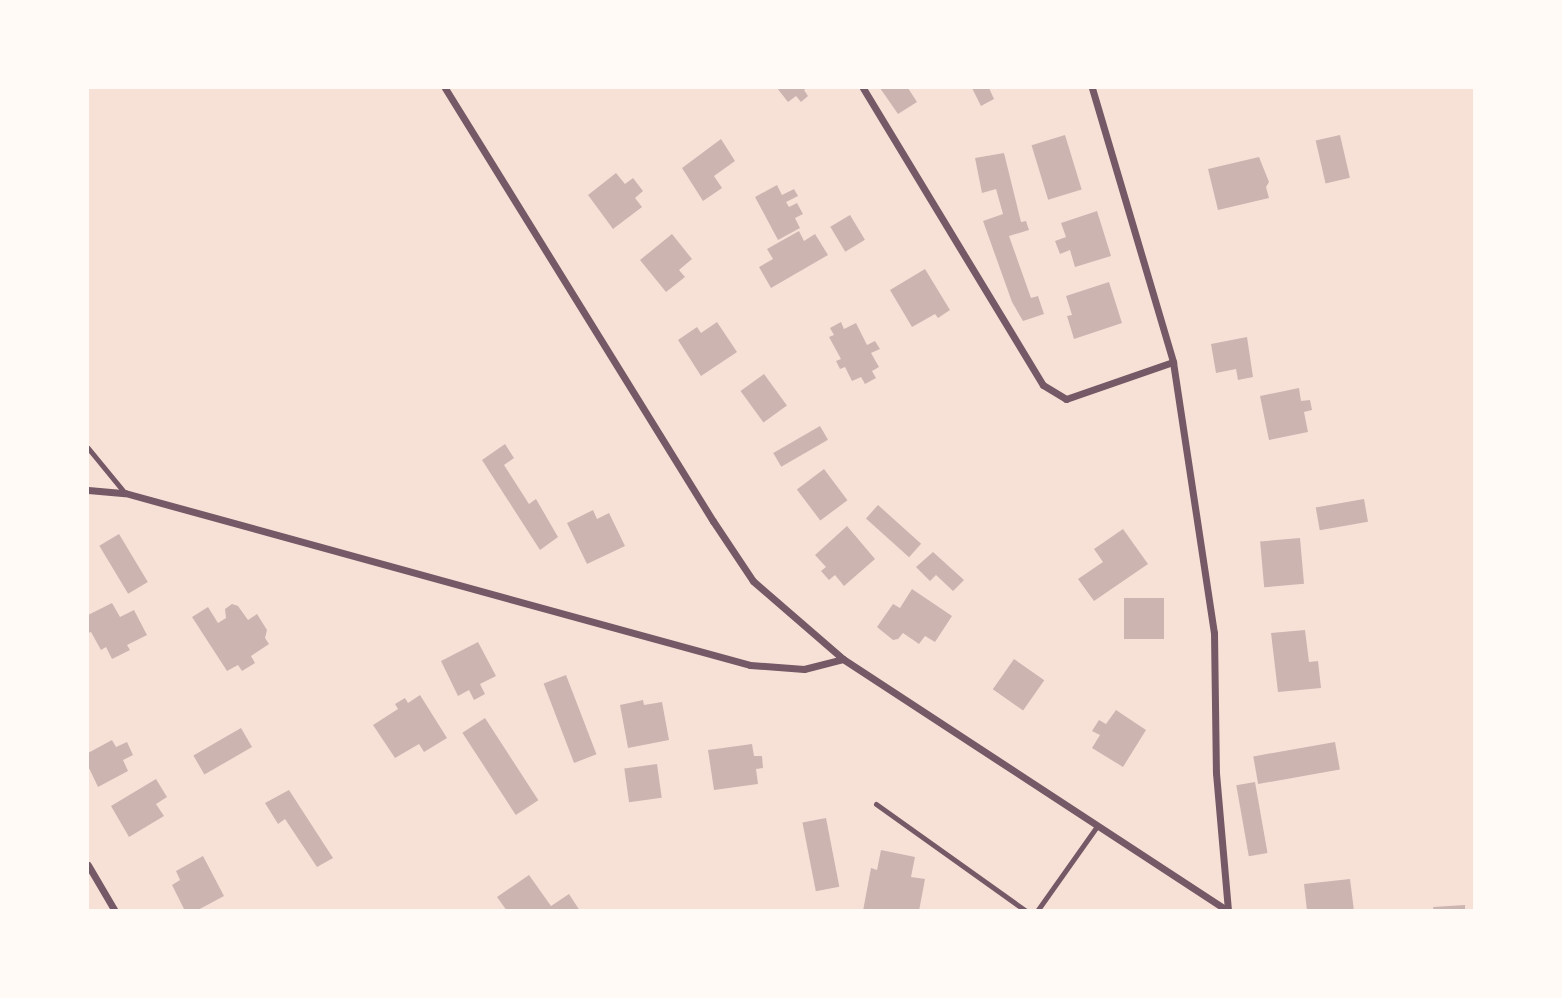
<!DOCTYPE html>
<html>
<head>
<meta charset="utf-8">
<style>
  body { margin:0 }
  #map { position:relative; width:1562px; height:998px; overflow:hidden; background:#f7e1d7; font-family:"Public Sans",sans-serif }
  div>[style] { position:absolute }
  .building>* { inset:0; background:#ccb4b1; transform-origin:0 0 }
  .service>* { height:5px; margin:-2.5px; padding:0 2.5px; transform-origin:2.5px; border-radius:2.5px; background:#755966 }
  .minor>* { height:7px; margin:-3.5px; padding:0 3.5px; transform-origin:3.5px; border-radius:3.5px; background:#755966 }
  span { translate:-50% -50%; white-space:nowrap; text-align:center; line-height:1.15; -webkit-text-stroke:6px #fffaf5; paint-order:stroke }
  .frame { position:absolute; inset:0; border:89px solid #fffaf5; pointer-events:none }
</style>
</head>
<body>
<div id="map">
  <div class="building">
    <i style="clip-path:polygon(777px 88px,807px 88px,804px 90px,808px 96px,801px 102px,796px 96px,788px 102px)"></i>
    <i style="clip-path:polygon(880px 88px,908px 88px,917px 102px,898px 114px)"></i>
    <i style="clip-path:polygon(972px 88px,989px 88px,994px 99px,981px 106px)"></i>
    <i style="left:1065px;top:135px;width:57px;height:35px;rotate:73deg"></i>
    <i style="left:1340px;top:135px;width:44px;height:25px;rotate:77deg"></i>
    <i style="clip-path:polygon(721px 139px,735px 161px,714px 176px,722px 188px,703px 201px,682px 168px)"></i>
    <i style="clip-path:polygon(1004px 153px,1021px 222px,1026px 221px,1029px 230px,1009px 236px,1031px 298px,1038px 296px,1044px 314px,1023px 321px,1012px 302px,983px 221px,1003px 214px,996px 189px,982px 193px,975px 158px)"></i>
    <i style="clip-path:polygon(1259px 157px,1269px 182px,1266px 187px,1269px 198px,1218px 210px,1208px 169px)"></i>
    <i style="clip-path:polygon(616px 173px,625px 184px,633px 178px,643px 191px,635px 198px,642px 207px,613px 229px,588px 195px)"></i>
    <i style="clip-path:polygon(777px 185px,782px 195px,794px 189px,798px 196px,786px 202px,789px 207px,797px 203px,803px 214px,795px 218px,800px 228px,778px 240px,755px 197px)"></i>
    <i style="clip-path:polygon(1097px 211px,1111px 256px,1075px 267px,1070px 250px,1060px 254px,1055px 241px,1066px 237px,1061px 223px)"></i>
    <i style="left:850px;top:215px;width:29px;height:23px;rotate:59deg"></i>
    <i style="clip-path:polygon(799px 231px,804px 241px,815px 234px,828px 255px,771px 288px,759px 267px,773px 259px,767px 249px)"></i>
    <i style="clip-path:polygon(672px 234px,692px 259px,679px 270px,685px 277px,666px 292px,640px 260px)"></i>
    <i style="clip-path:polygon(925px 269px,950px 310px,938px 318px,935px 314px,912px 327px,890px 290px)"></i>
    <i style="clip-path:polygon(1109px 282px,1122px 323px,1074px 339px,1067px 316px,1072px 315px,1066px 296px)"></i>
    <i style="clip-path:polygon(717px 322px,737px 352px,701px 376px,678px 340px,697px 327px,701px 333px)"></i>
    <i style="clip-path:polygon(841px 322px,844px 329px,856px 323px,867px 345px,875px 341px,880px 349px,871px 353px,879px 367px,872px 371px,876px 378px,865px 384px,861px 377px,852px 381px,845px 367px,840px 369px,836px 361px,841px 359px,829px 337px,834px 335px,830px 328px)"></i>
    <i style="clip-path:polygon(1247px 337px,1253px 377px,1238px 380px,1236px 369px,1216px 373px,1211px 344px)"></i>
    <i style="left:764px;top:374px;width:39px;height:29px;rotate:54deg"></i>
    <i style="clip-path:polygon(1299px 388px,1301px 401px,1310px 400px,1312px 410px,1304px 412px,1308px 432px,1269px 440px,1260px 396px)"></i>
    <i style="left:820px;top:426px;width:16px;height:54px;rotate:60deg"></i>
    <i style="clip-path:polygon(505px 444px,514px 458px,504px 465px,529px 504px,536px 499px,558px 537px,540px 550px,482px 460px)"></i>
    <i style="left:824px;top:469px;width:39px;height:34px;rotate:53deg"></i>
    <i style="left:1364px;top:499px;width:23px;height:49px;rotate:80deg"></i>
    <i style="left:878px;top:505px;width:58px;height:18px;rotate:42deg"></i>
    <i style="clip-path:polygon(593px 510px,597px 519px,609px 513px,625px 546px,587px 564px,567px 523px)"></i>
    <i style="clip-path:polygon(847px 526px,875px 559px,844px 586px,835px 575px,829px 580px,821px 571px,826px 567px,815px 555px)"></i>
    <i style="clip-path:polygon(1123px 529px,1148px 564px,1094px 601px,1078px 579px,1103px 562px,1094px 549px)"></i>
    <i style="left:119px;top:534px;width:56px;height:23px;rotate:59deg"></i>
    <i style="left:1300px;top:538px;width:46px;height:40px;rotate:85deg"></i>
    <i style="clip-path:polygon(933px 552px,964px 580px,953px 591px,936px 575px,930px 581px,916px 567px)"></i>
    <i style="clip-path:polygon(912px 589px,952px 616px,935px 642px,925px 636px,919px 644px,903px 633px,898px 639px,893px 640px,877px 627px,893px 604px,900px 608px)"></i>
    <i style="left:1124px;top:598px;width:40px;height:41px"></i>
    <i style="clip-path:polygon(112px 603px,120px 617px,134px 610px,147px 635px,127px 645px,130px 650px,112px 659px,106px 647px,101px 650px,91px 632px,88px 633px,88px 615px)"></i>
    <i style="clip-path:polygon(232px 604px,238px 606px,248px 620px,257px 614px,267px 630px,265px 638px,269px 644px,251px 656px,255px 663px,242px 671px,238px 665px,227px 671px,192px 617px,208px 607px,218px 623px,226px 618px,225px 609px)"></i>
    <i style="clip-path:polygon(1305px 630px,1309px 662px,1318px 661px,1321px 688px,1278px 692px,1271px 633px)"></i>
    <i style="clip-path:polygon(478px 642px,496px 676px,480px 684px,485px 694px,474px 700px,469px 690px,458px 696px,441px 661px)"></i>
    <i style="left:1014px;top:659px;width:37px;height:37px;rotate:35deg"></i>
    <i style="left:566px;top:675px;width:85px;height:24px;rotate:69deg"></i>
    <i style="clip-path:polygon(420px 695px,447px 738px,424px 752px,419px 744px,395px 758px,373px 725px,398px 709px,395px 704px,405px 698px,408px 703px)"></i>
    <i style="clip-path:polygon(643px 700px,644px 705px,662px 702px,669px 740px,628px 748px,620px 705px)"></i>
    <i style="clip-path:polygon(1116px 710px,1146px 730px,1123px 767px,1092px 748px,1100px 735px,1092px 731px,1099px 720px,1106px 724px)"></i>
    <i style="left:485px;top:718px;width:98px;height:27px;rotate:57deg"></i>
    <i style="left:241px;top:728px;width:22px;height:55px;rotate:60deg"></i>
    <i style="clip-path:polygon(112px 740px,116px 747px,127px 742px,133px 755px,123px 760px,128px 771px,98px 787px,88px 766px,88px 753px)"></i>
    <i style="left:1335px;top:742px;width:28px;height:83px;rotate:80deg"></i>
    <i style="clip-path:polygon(752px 744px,754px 756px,762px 756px,763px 768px,756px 769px,758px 784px,714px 790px,708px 750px)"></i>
    <i style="left:657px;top:764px;width:34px;height:33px;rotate:82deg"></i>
    <i style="clip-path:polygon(156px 779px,167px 797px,156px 804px,164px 816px,129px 837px,111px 806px)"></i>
    <i style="left:1255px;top:782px;width:72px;height:19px;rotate:80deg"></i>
    <i style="clip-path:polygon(289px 790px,333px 858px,317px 867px,285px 819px,278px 824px,265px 803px)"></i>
    <i style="left:826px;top:818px;width:70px;height:24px;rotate:79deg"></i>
    <i style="clip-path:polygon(881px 850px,915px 857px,911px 877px,925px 879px,919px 911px,863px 911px,871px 868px,877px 870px)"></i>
    <i style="clip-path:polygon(203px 856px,224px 896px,196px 911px,185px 911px,172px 885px,180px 880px,176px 871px)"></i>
    <i style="clip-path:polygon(529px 875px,551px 906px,569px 894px,580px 911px,507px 911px,497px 897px)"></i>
    <i style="clip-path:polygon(1350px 879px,1354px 911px,1307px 911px,1304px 884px)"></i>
    <i style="clip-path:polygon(1465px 905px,1465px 911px,1434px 911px,1433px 907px)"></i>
  </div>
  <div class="service">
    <i style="left:88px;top:448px;width:58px;rotate:50.6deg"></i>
    <i style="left:876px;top:804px;width:184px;rotate:35.5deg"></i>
    <i style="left:1037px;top:911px;width:105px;rotate:-54.7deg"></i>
  </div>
  <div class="minor">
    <i style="left:445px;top:88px;width:509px;rotate:58.25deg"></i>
    <i style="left:713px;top:521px;width:72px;rotate:56.3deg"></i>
    <i style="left:753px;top:581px;width:119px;rotate:40.9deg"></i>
    <i style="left:843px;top:659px;width:460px;rotate:33.2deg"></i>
    <i style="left:863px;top:88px;width:347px;rotate:58.8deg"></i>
    <i style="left:1043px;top:385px;width:27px;rotate:31deg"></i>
    <i style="left:1066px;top:399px;width:113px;rotate:-19.1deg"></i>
    <i style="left:1092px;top:88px;width:286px;rotate:73.5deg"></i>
    <i style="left:1173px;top:362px;width:274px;rotate:81.4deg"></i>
    <i style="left:1214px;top:633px;width:140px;rotate:89.2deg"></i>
    <i style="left:1216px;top:773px;width:138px;rotate:85deg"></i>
    <i style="left:88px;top:490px;width:37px;rotate:5deg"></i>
    <i style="left:125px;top:493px;width:648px;rotate:15.39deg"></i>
    <i style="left:750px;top:665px;width:54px;rotate:4.2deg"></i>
    <i style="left:804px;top:669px;width:40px;rotate:-14.4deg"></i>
    <i style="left:88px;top:865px;width:53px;rotate:59.6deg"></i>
  </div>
  <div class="frame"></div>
</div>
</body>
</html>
